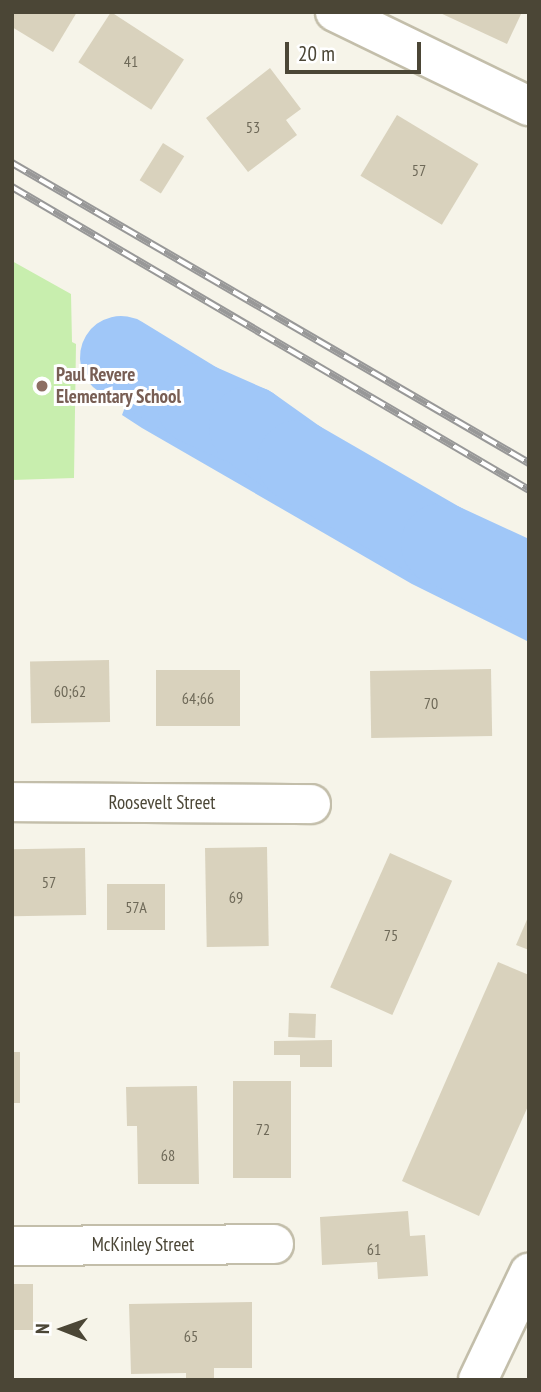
<!DOCTYPE html>
<html>
<head>
<meta charset="utf-8">
<style>
  body { margin:0 }
  #map { position:relative; width:541px; height:1392px; overflow:hidden; background:#f6f4e9; font-family:"PT Sans Narrow",sans-serif }
  div>[style] { position:absolute }
  .green>* { inset:0; background:#c8eeae }
  .water>* { inset:0; background:#a0c7f8 }
  .river>* { height:82px; margin:-41px; padding:0 41px; transform-origin:41px; border-radius:41px; background:#a0c7f8 }
  .building>* { inset:0; background:#d9d2bd; transform-origin:0 0 }
  .roads { filter:drop-shadow(2px 0 #c3beaa) drop-shadow(-2px 0 #c3beaa) drop-shadow(0 2px #c3beaa) drop-shadow(0 -2px #c3beaa) }
  .street>* { height:38px; margin:-19px; padding:0 19px; transform-origin:19px; border-radius:19px; background:#fff }
  .rail>* { height:8px; margin-top:-4px; transform-origin:0; background:repeating-linear-gradient(90deg,#fff 0 16px,#989898 0 32px); box-sizing:border-box; border-block:2px solid #989898 }
  .dots>* { width:19px; height:19px; translate:-50% -50%; box-sizing:border-box; border:4px solid #fff; border-radius:50% }
  span { translate:-50% -50%; white-space:nowrap; text-align:center; line-height:1.15; -webkit-text-stroke:6px #fff; paint-order:stroke }
  .number-label { font-size:16px; color:#6e6958 }
  .number-label span { -webkit-text-stroke-width:0 }
  .education-label { font-size:19px; color:#785e54; font-weight:700 }
  .left { translate:0 -50%; text-align:left }
  .street-label { font-size:19px; color:#4b4636 }
  .frame { position:absolute; inset:0; border:14px solid #4b4636; pointer-events:none }
  .north { position:absolute; left:28px; top:1294px; width:70px; height:70px; -webkit-text-stroke:5px #fff; paint-order:stroke; rotate:271deg; font-size:19px; font-weight:700; line-height:28px; text-align:center; color:#4b4636 }
  .north::after { content:''; display:block; margin:auto; width:24px; height:32px; background:#4b4636; clip-path:polygon(50% 0,100% 100%,50% 72%,0 100%) }
  .scale { position:absolute; left:285px; top:42px; width:136px; height:32px; box-sizing:border-box; border:4px solid #4b4636; border-top:0; padding-left:9px; font-size:21px; line-height:24px; white-space:nowrap; color:#4b4636; -webkit-text-stroke:5px #fff; paint-order:stroke }
</style>
</head>
<body>
<div id="map">
  <div class="green">
    <i style="clip-path:polygon(12px 261px,71px 294px,72px 342px,76px 344px,74px 478px,12px 480px)"></i>
  </div>
  <div class="water">
    <i style="clip-path:polygon(137px 376px,285px 464px,453px 546px,527px 590px,529px 642px,412px 584px,142px 428px,122px 415px)"></i>
  </div>
  <div class="river">
    <i style="left:121px;top:357px;width:90px;rotate:31.4deg"></i>
    <i style="left:198px;top:404px;width:57px;rotate:23.9deg"></i>
    <i style="left:250px;top:427px;width:59px;rotate:35.3deg"></i>
    <i style="left:298px;top:461px;width:166px;rotate:30deg"></i>
    <i style="left:442px;top:544px;width:96px;rotate:24.7deg"></i>
  </div>
  <div class="building">
    <i style="clip-path:polygon(12px 12px,77px 12px,53px 52px,12px 27px)"></i>
    <i style="left:111px;top:12px;width:87px;height:60px;rotate:33deg"></i>
    <i style="clip-path:polygon(438px 12px,522px 12px,507px 44px)"></i>
    <i style="clip-path:polygon(270px 68px,301px 109px,286px 120px,297px 135px,248px 172px,206px 118px)"></i>
    <i style="left:397px;top:115px;width:95px;height:71px;rotate:31deg"></i>
    <i style="left:163px;top:143px;width:25px;height:44px;rotate:32deg"></i>
    <i style="left:109px;top:660px;width:62px;height:79px;rotate:89deg"></i>
    <i style="left:491px;top:669px;width:67px;height:121px;rotate:89deg"></i>
    <i style="left:240px;top:670px;width:56px;height:84px;rotate:90deg"></i>
    <i style="left:267px;top:847px;width:99px;height:62px;rotate:89deg"></i>
    <i style="left:85px;top:848px;width:67px;height:73px;rotate:89deg"></i>
    <i style="left:390px;top:853px;width:68px;height:147px;rotate:24deg"></i>
    <i style="left:107px;top:884px;width:58px;height:46px"></i>
    <i style="clip-path:polygon(529px 915px,529px 950px,516px 945px)"></i>
    <i style="clip-path:polygon(498px 962px,529px 975px,529px 1104px,479px 1216px,402px 1181px)"></i>
    <i style="left:289px;top:1013px;width:27px;height:24px;rotate:2deg"></i>
    <i style="clip-path:polygon(332px 1040px,332px 1067px,300px 1067px,300px 1055px,274px 1055px,274px 1041px)"></i>
    <i style="left:12px;top:1052px;width:8px;height:51px"></i>
    <i style="left:233px;top:1081px;width:58px;height:97px"></i>
    <i style="clip-path:polygon(197px 1086px,199px 1184px,138px 1184px,137px 1126px,127px 1126px,126px 1087px)"></i>
    <i style="clip-path:polygon(408px 1211px,410px 1236px,425px 1235px,428px 1276px,378px 1279px,377px 1262px,322px 1265px,320px 1217px)"></i>
    <i style="left:12px;top:1284px;width:21px;height:46px"></i>
    <i style="clip-path:polygon(252px 1302px,252px 1368px,214px 1368px,214px 1380px,186px 1380px,186px 1373px,131px 1374px,129px 1304px)"></i>
  </div>
  <div class="roads">
    <div class="street">
      <i style="left:335px;top:12px;width:216px;rotate:25.9deg"></i>
      <i style="left:12px;top:802px;width:299px;rotate:0.4deg"></i>
      <i style="left:12px;top:1246px;width:262px;rotate:-0.4deg"></i>
      <i style="left:478px;top:1380px;width:119px;rotate:-64.5deg"></i>
    </div>
  </div>
  <div class="rail">
    <i style="left:12px;top:163px;width:598px;rotate:30.13deg"></i>
    <i style="left:12px;top:187px;width:599px;rotate:30.37deg"></i>
  </div>
  <div class="dots">
    <i style="left:42px;top:386px;background:#8d6e63"></i>
  </div>
  <div class="number-label">
    <span style="left:131px;top:61px">41</span>
    <span style="left:253px;top:127px">53</span>
    <span style="left:419px;top:170px">57</span>
    <span style="left:70px;top:691px">60;62</span>
    <span style="left:198px;top:698px">64;66</span>
    <span style="left:431px;top:703px">70</span>
    <span style="left:49px;top:882px">57</span>
    <span style="left:236px;top:897px">69</span>
    <span style="left:136px;top:907px">57A</span>
    <span style="left:391px;top:935px">75</span>
    <span style="left:263px;top:1129px">72</span>
    <span style="left:168px;top:1155px">68</span>
    <span style="left:374px;top:1249px">61</span>
    <span style="left:191px;top:1336px">65</span>
  </div>
  <div class="education-label">
    <span class="left" style="left:56px;top:386px">Paul Revere<br>Elementary School</span>
  </div>
  <div class="street-label">
    <span style="left:162px;top:803px">Roosevelt Street</span>
    <span style="left:143px;top:1245px">McKinley Street</span>
  </div>
  <div class="frame"></div>
  <div class="north">N</div>
  <div class="scale">20 m</div>
</div>
</body>
</html>
